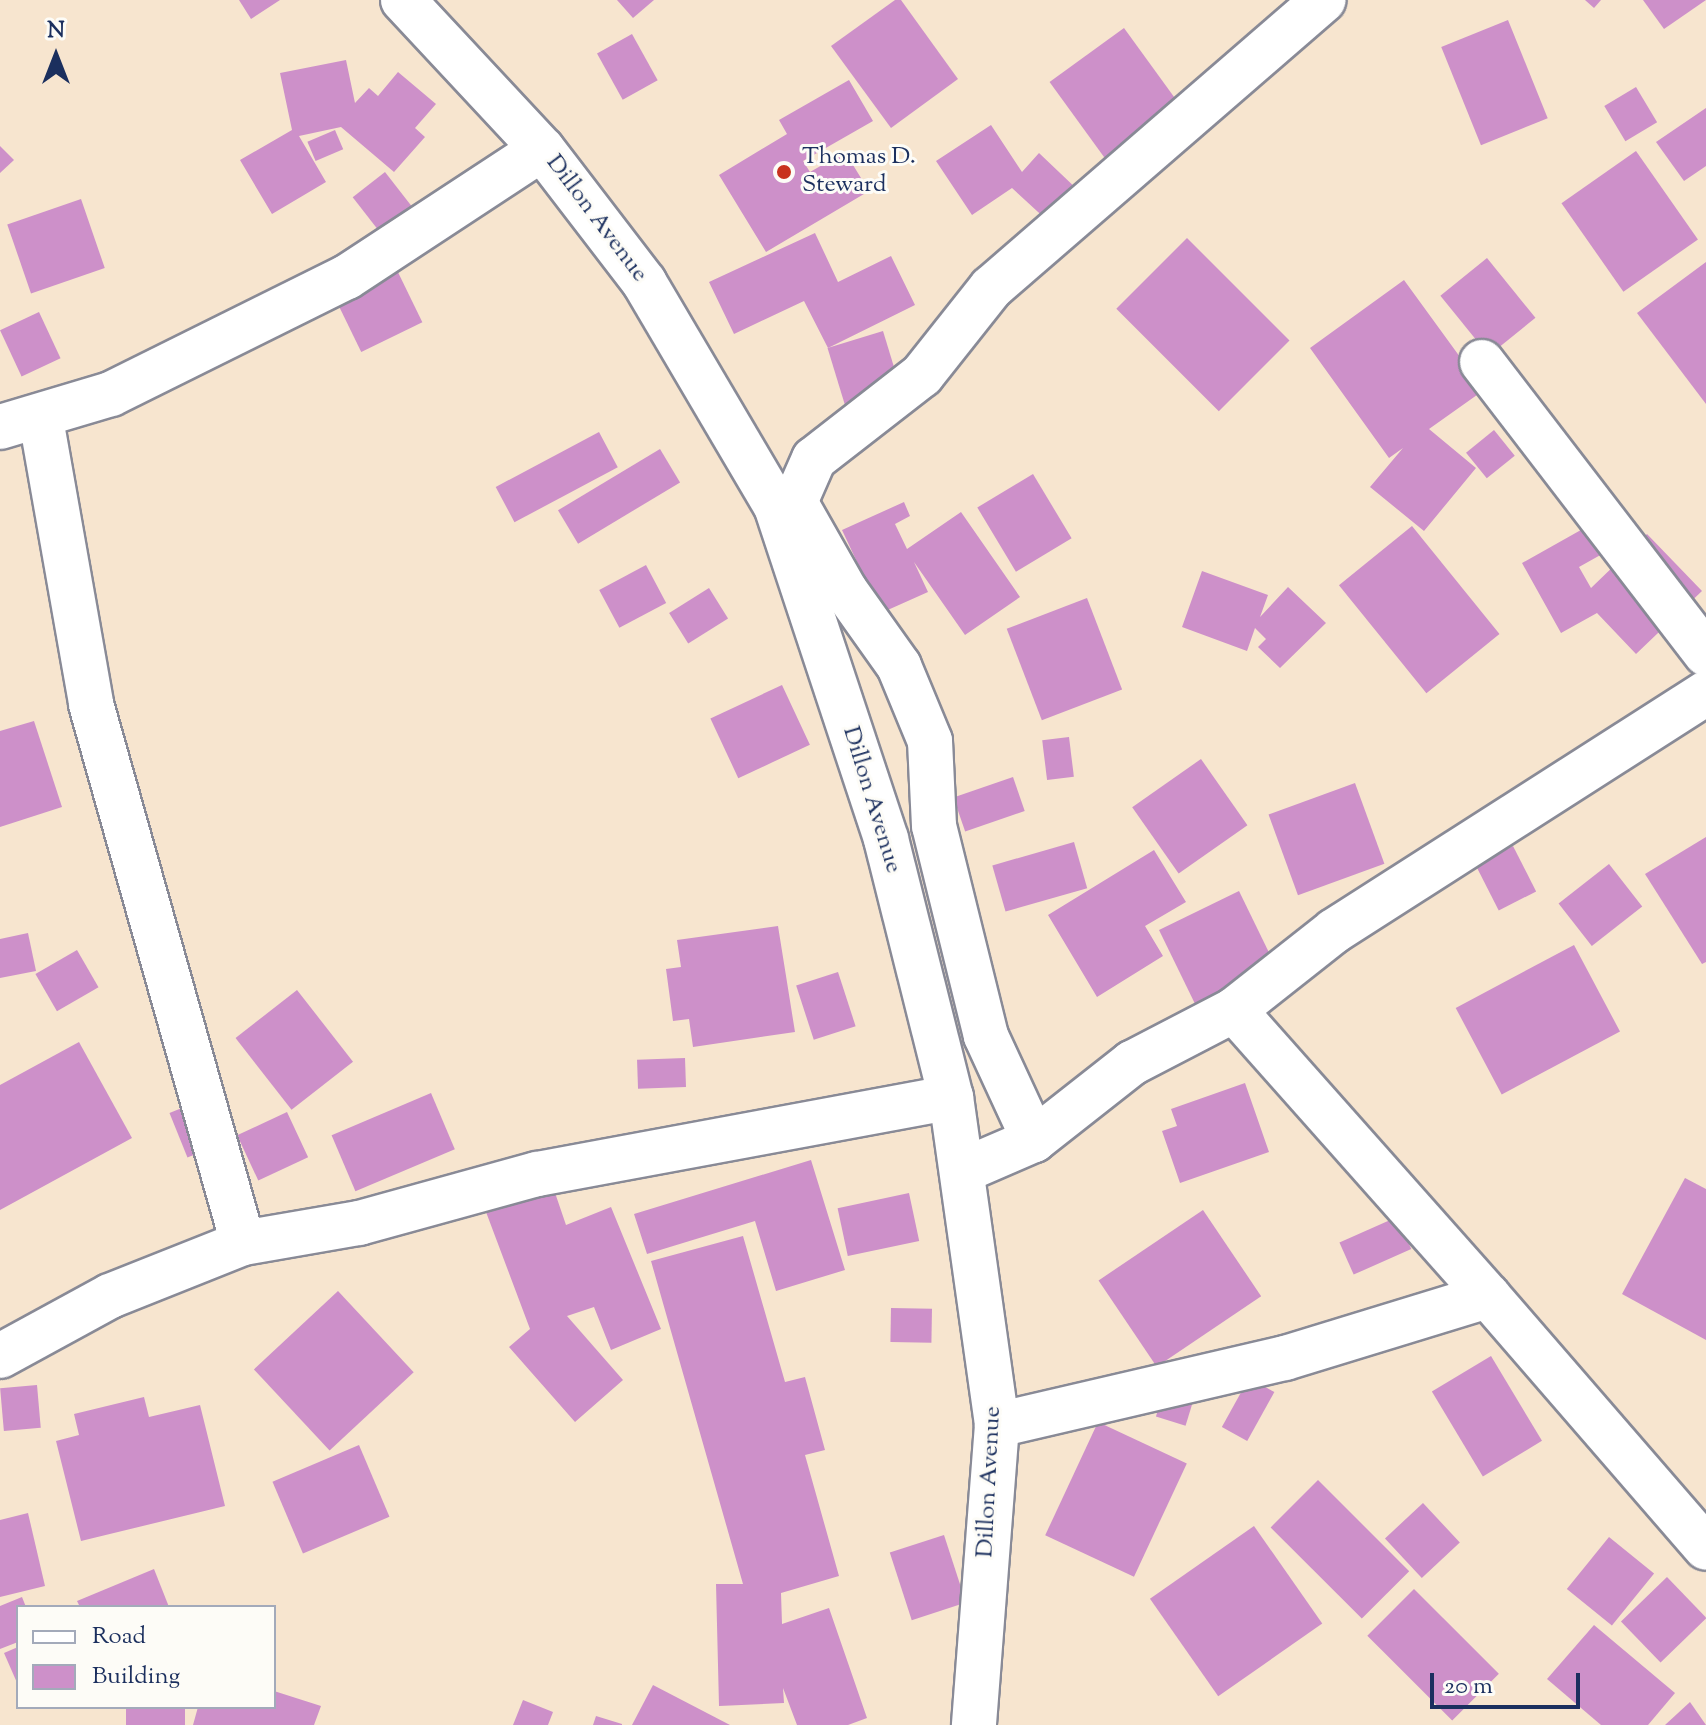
<!DOCTYPE html>
<html>
<head>
<meta charset="utf-8">
<style>
  body { margin:0 }
  #map { position:relative; width:1706px; height:1725px; overflow:hidden; background:#f7e5cf; font-family:"Sorts Mill Goudy",serif }
  div>[style] { position:absolute }
  .building>* { inset:0; background:#cd90c9; transform-origin:0 0 }
  .roads { filter:drop-shadow(2px 0 #898a96) drop-shadow(-2px 0 #898a96) drop-shadow(0 2px #898a96) drop-shadow(0 -2px #898a96) }
  .street>* { height:44px; margin:-22px; padding:0 22px; transform-origin:22px; border-radius:22px; background:#fff }
  .secondary>* { height:44px; margin:-22px; padding:0 22px; transform-origin:22px; border-radius:22px; background:#fff }
  .dots>* { width:22px; height:22px; translate:-50% -50%; box-sizing:border-box; border:4px solid #fdfcf7; border-radius:50% }
  span { translate:-50% -50%; white-space:nowrap; text-align:center; line-height:1.15; -webkit-text-stroke:6px #fdfcf7; paint-order:stroke }
  .poi-label { font-size:24px; color:#1b2f5e }
  .left { translate:0 -50%; text-align:left }
  .street-label { font-size:24px; color:#1b2f5e }
  .legend { position:absolute; left:16px; top:1605px; width:260px; height:104px; box-sizing:border-box; background:#fdfcf7; border:2px solid #a3aaba; margin:0; padding:10px 14px; list-style:none; font-size:24px; color:#1b2f5e }
  .legend li { display:flex; align-items:center; gap:16px; height:40px }
  .legend b { width:40px; border:2px solid #a3aaba }
  .north { position:absolute; left:16px; top:16px; width:80px; height:80px; -webkit-text-stroke:6px #fdfcf7; paint-order:stroke; rotate:0deg; font-size:22px; font-weight:700; line-height:32px; text-align:center; color:#1b2f5e }
  .north::after { content:''; display:block; margin:auto; width:28px; height:36px; background:#1b2f5e; clip-path:polygon(50% 0,100% 100%,50% 72%,0 100%) }
  .scale { position:absolute; left:1430px; top:1673px; width:150px; height:36px; box-sizing:border-box; border:4px solid #1b2f5e; border-top:0; padding-left:10px; font-size:24px; line-height:28px; white-space:nowrap; color:#1b2f5e; -webkit-text-stroke:6px #fdfcf7; paint-order:stroke }
</style>
</head>
<body>
<div id="map">
  <div class="building">
    <i style="clip-path:polygon(239px 0,280px 0,251px 19px)"></i>
    <i style="clip-path:polygon(617px 0,654px 0,633px 18px)"></i>
    <i style="clip-path:polygon(895px 0,901px 0,958px 79px,891px 128px,831px 46px)"></i>
    <i style="clip-path:polygon(1585px 0,1601px 0,1594px 8px)"></i>
    <i style="clip-path:polygon(1643px 0,1706px 0,1664px 29px)"></i>
    <i style="left:1508px;top:20px;width:106px;height:72px;rotate:68deg"></i>
    <i style="left:1124px;top:28px;width:109px;height:92px;rotate:54deg"></i>
    <i style="left:632px;top:34px;width:53px;height:40px;rotate:61deg"></i>
    <i style="clip-path:polygon(346px 60px,355px 103px,369px 88px,378px 96px,398px 72px,436px 104px,415px 128px,425px 137px,394px 172px,341px 127px,299px 136px,326px 182px,272px 214px,240px 160px,292px 130px,280px 73px)"></i>
    <i style="clip-path:polygon(849px 80px,873px 121px,803px 161px,810px 172px,845px 152px,869px 191px,766px 252px,719px 175px,787px 134px,779px 120px)"></i>
    <i style="left:1636px;top:87px;width:41px;height:37px;rotate:59deg"></i>
    <i style="clip-path:polygon(1706px 108px,1706px 166px,1684px 181px,1656px 142px)"></i>
    <i style="clip-path:polygon(991px 125px,1022px 172px,1039px 153px,1080px 192px,1050px 223px,1012px 188px,972px 215px,936px 161px)"></i>
    <i style="left:335px;top:130px;width:21px;height:30px;rotate:67deg"></i>
    <i style="clip-path:polygon(0 146px,14px 160px,0 173px)"></i>
    <i style="left:1636px;top:151px;width:108px;height:91px;rotate:55deg"></i>
    <i style="left:385px;top:172px;width:43px;height:41px;rotate:52deg"></i>
    <i style="left:81px;top:199px;width:73px;height:78px;rotate:71deg"></i>
    <i style="clip-path:polygon(815px 233px,838px 282px,891px 256px,915px 305px,828px 348px,804px 301px,734px 334px,709px 282px)"></i>
    <i style="left:1187px;top:238px;width:145px;height:100px;rotate:45deg"></i>
    <i style="left:1487px;top:258px;width:77px;height:60px;rotate:51deg"></i>
    <i style="left:393px;top:262px;width:67px;height:68px;rotate:64deg"></i>
    <i style="clip-path:polygon(1706px 262px,1706px 404px,1637px 313px)"></i>
    <i style="clip-path:polygon(1404px 280px,1484px 390px,1429px 429px,1476px 468px,1424px 531px,1370px 487px,1403px 448px,1389px 458px,1310px 348px)"></i>
    <i style="left:39px;top:312px;width:51px;height:43px;rotate:65deg"></i>
    <i style="left:883px;top:331px;width:59px;height:58px;rotate:73deg"></i>
    <i style="left:1494px;top:430px;width:33px;height:36px;rotate:51deg"></i>
    <i style="left:599px;top:432px;width:40px;height:117px;rotate:62deg"></i>
    <i style="left:660px;top:449px;width:39px;height:119px;rotate:59deg"></i>
    <i style="left:1033px;top:474px;width:75px;height:65px;rotate:59deg"></i>
    <i style="clip-path:polygon(904px 502px,910px 516px,895px 524px,907px 549px,961px 512px,1020px 597px,965px 635px,914px 562px,928px 592px,881px 613px,842px 530px)"></i>
    <i style="left:1412px;top:526px;width:139px;height:94px;rotate:51deg"></i>
    <i style="clip-path:polygon(1588px 526px,1604px 553px,1579px 567px,1591px 588px,1647px 534px,1702px 591px,1636px 654px,1597px 613px,1561px 633px,1522px 563px)"></i>
    <i style="left:646px;top:565px;width:43px;height:53px;rotate:62deg"></i>
    <i style="clip-path:polygon(1202px 571px,1268px 595px,1260px 617px,1288px 587px,1326px 623px,1280px 668px,1258px 647px,1266px 639px,1255px 628px,1247px 651px,1182px 627px)"></i>
    <i style="left:709px;top:588px;width:36px;height:47px;rotate:58deg"></i>
    <i style="left:1087px;top:598px;width:98px;height:86px;rotate:69deg"></i>
    <i style="left:782px;top:685px;width:66px;height:79px;rotate:65deg"></i>
    <i style="clip-path:polygon(34px 721px,62px 807px,0 827px,0 731px)"></i>
    <i style="left:1069px;top:737px;width:40px;height:27px;rotate:83deg"></i>
    <i style="left:1201px;top:759px;width:81px;height:84px;rotate:55deg"></i>
    <i style="left:1013px;top:777px;width:36px;height:63px;rotate:71deg"></i>
    <i style="left:1355px;top:783px;width:86px;height:92px;rotate:70deg"></i>
    <i style="clip-path:polygon(1706px 837px,1706px 962px,1702px 964px,1645px 874px)"></i>
    <i style="left:1074px;top:842px;width:48px;height:85px;rotate:74deg"></i>
    <i style="left:1513px;top:846px;width:51px;height:42px;rotate:63deg"></i>
    <i style="clip-path:polygon(1154px 850px,1186px 902px,1145px 926px,1163px 956px,1097px 997px,1048px 915px)"></i>
    <i style="left:1609px;top:864px;width:54px;height:64px;rotate:52deg"></i>
    <i style="left:1239px;top:891px;width:89px;height:89px;rotate:64deg"></i>
    <i style="clip-path:polygon(778px 926px,795px 1032px,693px 1047px,689px 1019px,673px 1021px,666px 969px,681px 967px,677px 940px)"></i>
    <i style="clip-path:polygon(28px 933px,36px 971px,0 978px,0 939px)"></i>
    <i style="left:1574px;top:945px;width:98px;height:134px;rotate:62deg"></i>
    <i style="left:77px;top:950px;width:43px;height:48px;rotate:60deg"></i>
    <i style="left:838px;top:972px;width:57px;height:44px;rotate:72deg"></i>
    <i style="left:297px;top:990px;width:91px;height:78px;rotate:52deg"></i>
    <i style="clip-path:polygon(79px 1042px,132px 1138px,0 1210px,0 1085px)"></i>
    <i style="left:685px;top:1058px;width:29px;height:48px;rotate:88deg"></i>
    <i style="clip-path:polygon(1245px 1083px,1269px 1152px,1180px 1183px,1162px 1131px,1177px 1126px,1171px 1109px)"></i>
    <i style="left:431px;top:1093px;width:61px;height:108px;rotate:67deg"></i>
    <i style="left:214px;top:1095px;width:48px;height:48px;rotate:68deg"></i>
    <i style="left:287px;top:1112px;width:50px;height:55px;rotate:65deg"></i>
    <i style="clip-path:polygon(811px 1160px,845px 1270px,776px 1291px,755px 1221px,647px 1254px,634px 1214px)"></i>
    <i style="clip-path:polygon(1685px 1178px,1706px 1189px,1706px 1340px,1622px 1294px)"></i>
    <i style="clip-path:polygon(551px 1181px,566px 1225px,611px 1207px,661px 1329px,611px 1350px,594px 1307px,567px 1316px,623px 1380px,575px 1422px,509px 1347px,530px 1329px,483px 1204px)"></i>
    <i style="left:909px;top:1193px;width:49px;height:73px;rotate:78deg"></i>
    <i style="left:1203px;top:1210px;width:104px;height:126px;rotate:56deg"></i>
    <i style="left:1397px;top:1217px;width:35px;height:63px;rotate:66deg"></i>
    <i style="clip-path:polygon(743px 1236px,785px 1382px,805px 1377px,825px 1450px,805px 1455px,839px 1576px,781px 1593px,782px 1624px,829px 1608px,867px 1718px,848px 1725px,797px 1725px,783px 1688px,784px 1703px,719px 1706px,716px 1584px,743px 1584px,651px 1261px)"></i>
    <i style="left:338px;top:1291px;width:111px;height:115px;rotate:47deg"></i>
    <i style="left:891px;top:1308px;width:41px;height:34px;rotate:1deg"></i>
    <i style="left:1491px;top:1356px;width:99px;height:69px;rotate:59deg"></i>
    <i style="left:1172px;top:1364px;width:31px;height:55px;rotate:17deg"></i>
    <i style="left:1249px;top:1378px;width:29px;height:56px;rotate:29deg"></i>
    <i style="left:37px;top:1385px;width:43px;height:37px;rotate:85deg"></i>
    <i style="clip-path:polygon(144px 1397px,149px 1417px,200px 1405px,225px 1506px,81px 1541px,56px 1441px,79px 1435px,74px 1414px)"></i>
    <i style="left:1098px;top:1422px;width:98px;height:125px;rotate:25deg"></i>
    <i style="left:359px;top:1445px;width:78px;height:94px;rotate:67deg"></i>
    <i style="left:1318px;top:1480px;width:129px;height:67px;rotate:45deg"></i>
    <i style="left:1423px;top:1503px;width:54px;height:52px;rotate:47deg"></i>
    <i style="clip-path:polygon(28px 1513px,45px 1586px,0 1597px,0 1520px)"></i>
    <i style="left:1254px;top:1526px;width:119px;height:127px;rotate:55deg"></i>
    <i style="left:944px;top:1535px;width:71px;height:57px;rotate:72deg"></i>
    <i style="left:1609px;top:1537px;width:58px;height:67px;rotate:39deg"></i>
    <i style="clip-path:polygon(154px 1569px,169px 1607px,80px 1607px,77px 1601px)"></i>
    <i style="left:1667px;top:1577px;width:57px;height:64px;rotate:46deg"></i>
    <i style="left:1414px;top:1589px;width:120px;height:66px;rotate:45deg"></i>
    <i style="clip-path:polygon(22px 1597px,26px 1607px,18px 1607px,18px 1642px,0 1649px,0 1606px)"></i>
    <i style="clip-path:polygon(1594px 1625px,1675px 1693px,1648px 1725px,1601px 1725px,1547px 1679px)"></i>
    <i style="clip-path:polygon(18px 1647px,18px 1685px,4px 1653px)"></i>
    <i style="clip-path:polygon(653px 1685px,730px 1725px,632px 1725px)"></i>
    <i style="clip-path:polygon(274px 1691px,321px 1706px,314px 1725px,193px 1725px,198px 1707px,274px 1707px)"></i>
    <i style="clip-path:polygon(523px 1700px,553px 1712px,548px 1725px,513px 1725px)"></i>
    <i style="clip-path:polygon(1690px 1702px,1706px 1725px,1665px 1725px)"></i>
    <i style="left:126px;top:1707px;width:59px;height:18px"></i>
    <i style="clip-path:polygon(596px 1716px,622px 1724px,622px 1725px,593px 1725px)"></i>
  </div>
  <div class="roads">
    <div class="street">
      <i style="left:1482px;top:362px;width:368px;rotate:52.5deg"></i>
      <i style="left:41px;top:419px;width:289px;rotate:80deg"></i>
      <i style="left:91px;top:704px;width:560px;rotate:74.25deg"></i>
      <i style="left:0;top:427px;width:116px;rotate:-16.6deg"></i>
      <i style="left:111px;top:394px;width:263px;rotate:-26.4deg"></i>
      <i style="left:347px;top:277px;width:233px;rotate:-33.3deg"></i>
      <i style="left:1234px;top:1010px;width:383px;rotate:48.4deg"></i>
      <i style="left:1034px;top:1140px;width:115px;rotate:-114.8deg"></i>
      <i style="left:986px;top:1036px;width:216px;rotate:-103.9deg"></i>
      <i style="left:934px;top:826px;width:85px;rotate:-92.7deg"></i>
      <i style="left:930px;top:741px;width:81px;rotate:-112.5deg"></i>
      <i style="left:899px;top:666px;width:93px;rotate:-125.4deg"></i>
      <i style="left:845px;top:590px;width:101px;rotate:-119.6deg"></i>
      <i style="left:795px;top:502px;width:47px;rotate:-66.2deg"></i>
      <i style="left:814px;top:459px;width:137px;rotate:-37.9deg"></i>
      <i style="left:922px;top:375px;width:111px;rotate:-51.6deg"></i>
      <i style="left:991px;top:288px;width:440px;rotate:-40.9deg"></i>
      <i style="left:962px;top:1171px;width:78px;rotate:-23.3deg"></i>
      <i style="left:1034px;top:1140px;width:125px;rotate:-38.2deg"></i>
      <i style="left:1132px;top:1063px;width:115px;rotate:-27.5deg"></i>
      <i style="left:1234px;top:1010px;width:127px;rotate:-38.3deg"></i>
      <i style="left:1334px;top:931px;width:442px;rotate:-32.6deg"></i>
      <i style="left:0;top:1356px;width:125px;rotate:-28.6deg"></i>
      <i style="left:110px;top:1296px;width:143px;rotate:-21.7deg"></i>
      <i style="left:243px;top:1243px;width:118px;rotate:-9.8deg"></i>
      <i style="left:359px;top:1223px;width:185px;rotate:-15.4deg"></i>
      <i style="left:537px;top:1174px;width:421px;rotate:-10.5deg"></i>
      <i style="left:997px;top:1425px;width:296px;rotate:-13.1deg"></i>
      <i style="left:1285px;top:1358px;width:212px;rotate:-17deg"></i>
      <i style="left:1488px;top:1296px;width:333px;rotate:49.1deg"></i>
    </div>
    <div class="secondary">
      <i style="left:403px;top:0;width:204px;rotate:47deg"></i>
      <i style="left:542px;top:149px;width:168px;rotate:52.5deg"></i>
      <i style="left:644px;top:282px;width:260px;rotate:59.5deg"></i>
      <i style="left:776px;top:506px;width:351px;rotate:71.7deg"></i>
      <i style="left:886px;top:839px;width:266px;rotate:75.9deg"></i>
      <i style="left:951px;top:1097px;width:331px;rotate:82deg"></i>
      <i style="left:997px;top:1425px;width:301px;rotate:94.4deg"></i>
    </div>
  </div>
  <div class="dots">
    <i style="left:784px;top:172px;background:#c8321e"></i>
  </div>
  <div class="poi-label">
    <span class="left" style="left:802px;top:172px">Thomas D.<br>Steward</span>
  </div>
  <div class="street-label">
    <span style="left:596px;top:219px;rotate:53deg">Dillon Avenue</span>
    <span style="left:871px;top:800px;rotate:73deg">Dillon Avenue</span>
    <span style="left:990px;top:1482px;rotate:-87deg">Dillon Avenue</span>
  </div>
  <ul class="legend">
  <li><b style="height:10px;background:#fff"></b>Road</li>
  <li><b style="height:22px;background:#cd90c9"></b>Building</li>
  </ul>
  <div class="north">N</div>
  <div class="scale">20 m</div>
</div>
</body>
</html>
